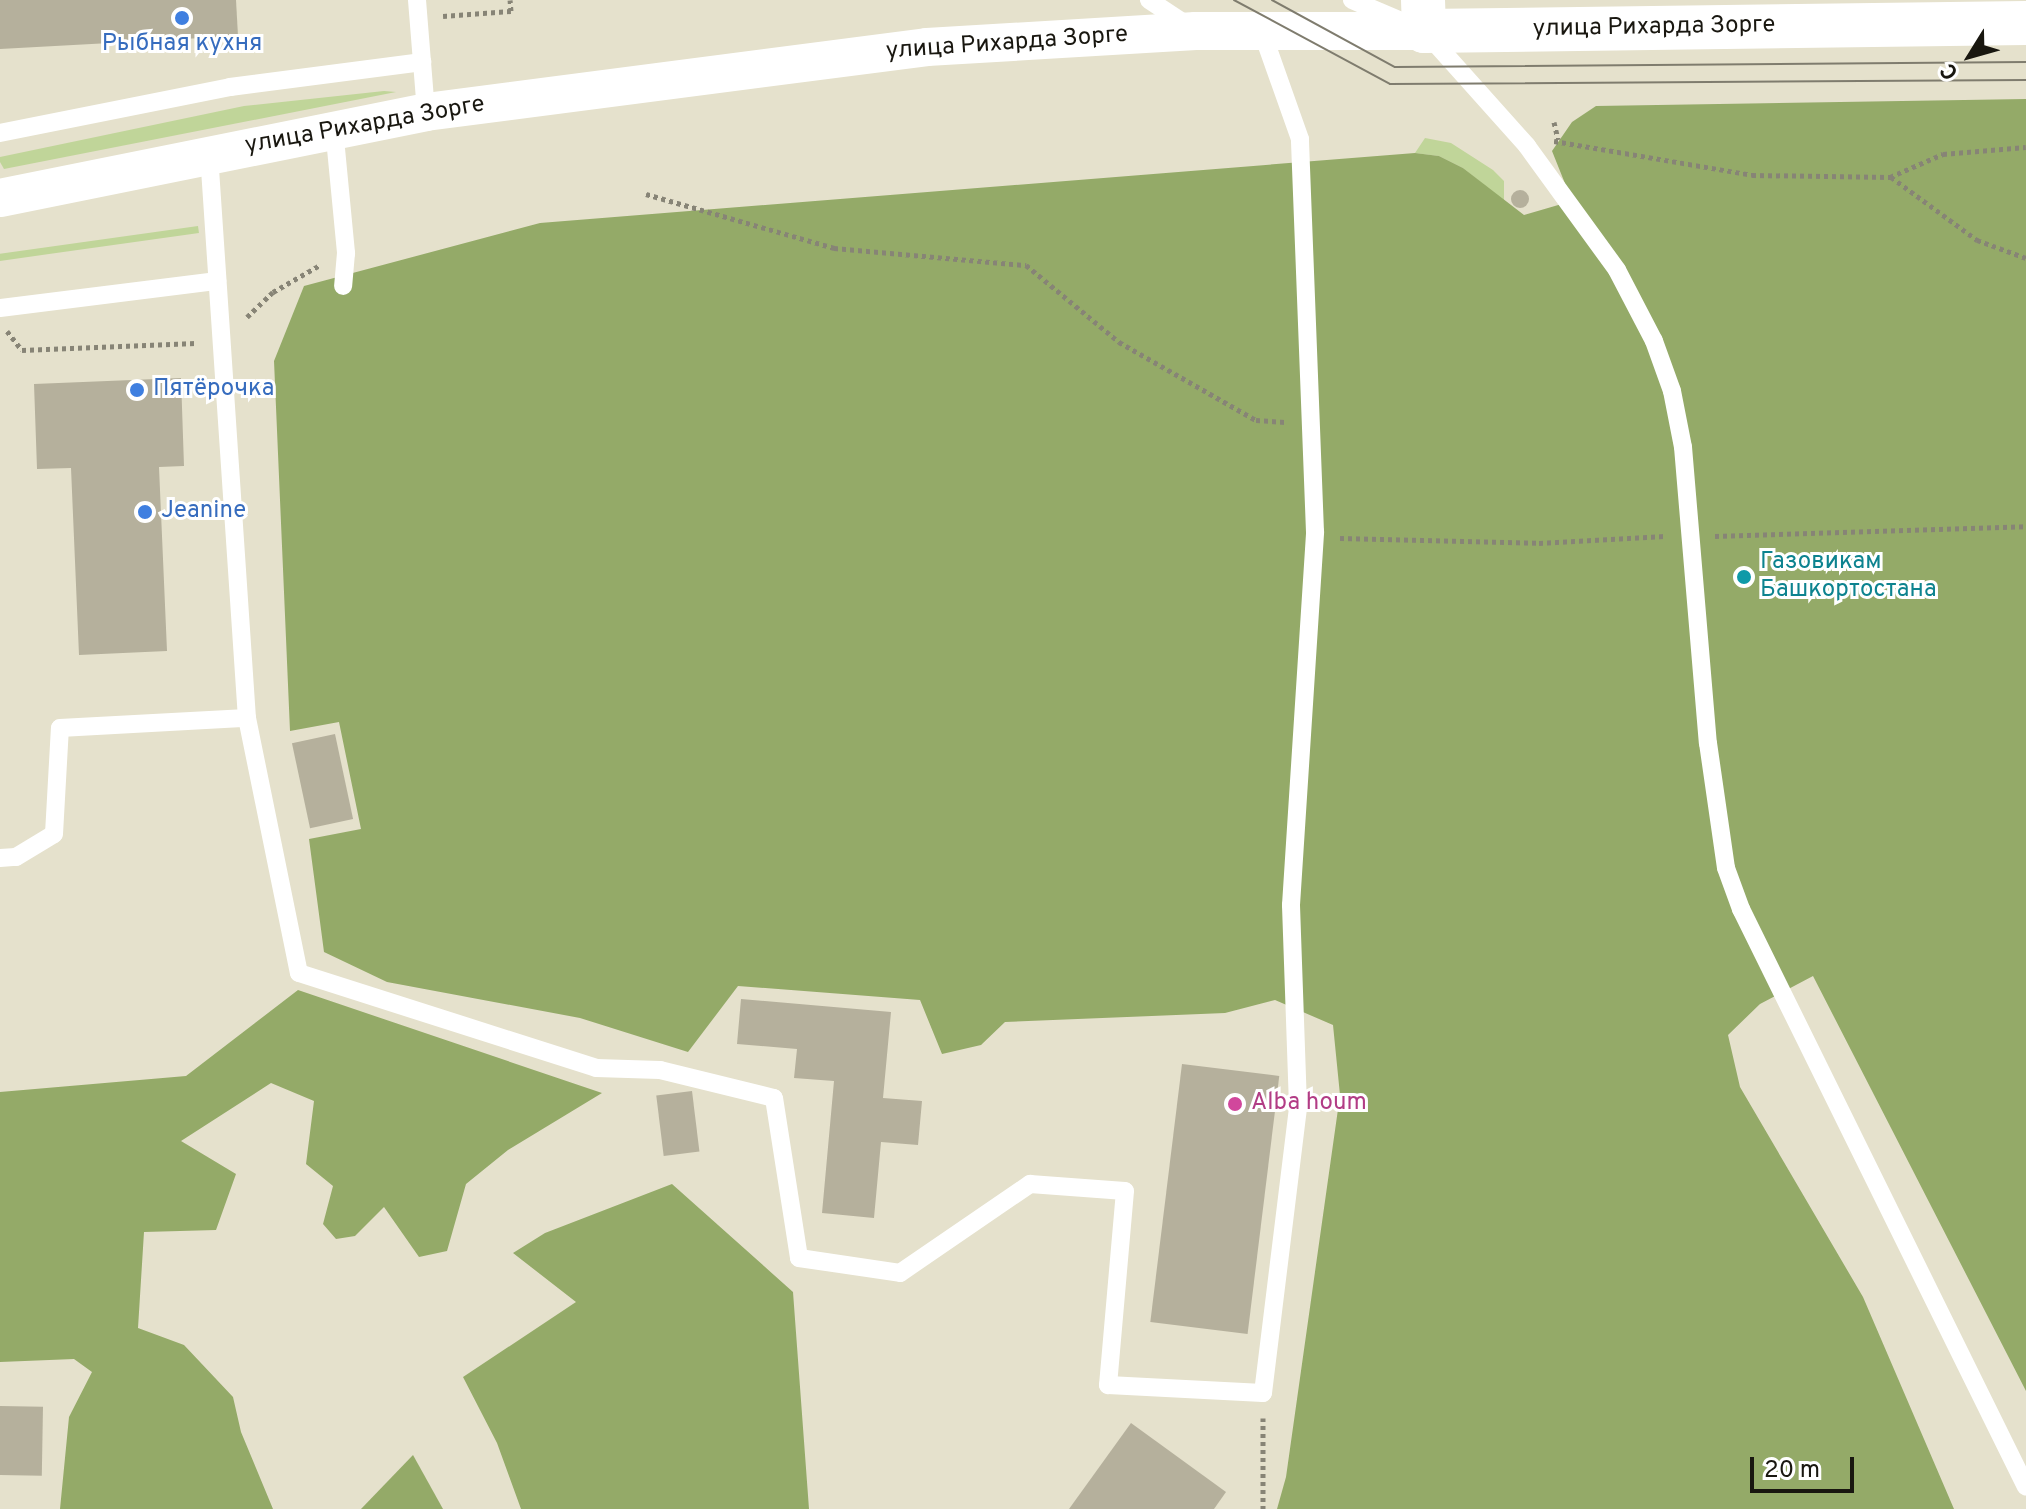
<!DOCTYPE html>
<html>
<head>
<meta charset="utf-8">
<style>
  body { margin:0 }
  #map { position:relative; width:2026px; height:1509px; overflow:hidden; background:#e5e1cc; font-family:Overpass,sans-serif }
  div>[style] { position:absolute }
  .green>* { inset:0; background:#c0d599; transform-origin:0 0 }
  .forest>* { inset:0; background:#94aa68 }
  .building>* { inset:0; background:#b5b09c; transform-origin:0 0 }
  .round { border-radius:50% }
  .path>* { height:5px; margin-top:-2.5px; transform-origin:0; background:repeating-linear-gradient(90deg,#878476 0 4px,transparent 0 8px) }
  .service>* { height:18px; margin:-9px; padding:0 9px; transform-origin:9px; border-radius:9px; background:#fff }
  .minor>* { height:38px; margin:-19px; padding:0 19px; transform-origin:19px; border-radius:19px; background:#fff }
  .tertiary>* { height:44px; margin:-22px; padding:0 22px; transform-origin:22px; border-radius:22px; background:#fff }
  .tram>* { height:2px; margin:-1px; padding:0 1px; transform-origin:1px; border-radius:1px; background:#7f7c6e }
  .dots>* { width:22px; height:22px; translate:-50% -50%; box-sizing:border-box; border:4px solid #fff; border-radius:50% }
  span { translate:-50% -50%; white-space:nowrap; text-align:center; line-height:1.15; -webkit-text-stroke:6px #fff; paint-order:stroke }
  .street-label { font-size:24px; color:#191710 }
  .shop-label { font-size:24px; color:#366cbe }
  .left { translate:0 -50%; text-align:left }
  .culture-label { font-size:24px; color:#0d838f }
  .hotel-label { font-size:24px; color:#b23c85 }
  .north { position:absolute; left:1930px; top:16px; width:80px; height:80px; -webkit-text-stroke:6px #fff; paint-order:stroke; rotate:233deg; font-size:22px; font-weight:700; line-height:32px; text-align:center; color:#191710 }
  .north::after { content:''; display:block; margin:auto; width:28px; height:36px; background:#191710; clip-path:polygon(50% 0,100% 100%,50% 72%,0 100%) }
  .scale { position:absolute; left:1750px; top:1457px; width:104px; height:36px; box-sizing:border-box; border:4px solid #191710; border-top:0; padding-left:10px; font-size:24px; line-height:28px; white-space:nowrap; color:#191710; -webkit-text-stroke:6px #fff; paint-order:stroke }
</style>
</head>
<body>
<div id="map">
  <div class="green">
    <i style="clip-path:polygon(384px 91px,396px 92px,4px 169px,0 162px,0 157px,244px 106px)"></i>
    <i style="clip-path:polygon(1425px 138px,1451px 143px,1493px 170px,1504px 181px,1504px 201px,1463px 168px,1439px 156px,1415px 153px)"></i>
    <i style="left:198px;top:226px;width:7px;height:202px;rotate:82deg"></i>
  </div>
  <div class="forest">
    <i style="clip-path:polygon(2026px 99px,2026px 1391px,1813px 976px,1760px 1004px,1728px 1035px,1740px 1087px,1863px 1297px,1954px 1509px,1277px 1509px,1286px 1477px,1340px 1095px,1333px 1025px,1275px 1000px,1225px 1013px,1005px 1022px,981px 1045px,942px 1054px,920px 1000px,738px 986px,688px 1052px,580px 1018px,387px 982px,324px 952px,309px 839px,361px 829px,339px 722px,290px 731px,274px 361px,304px 286px,540px 223px,1415px 153px,1439px 156px,1463px 168px,1524px 215px,1572px 201px,1552px 151px,1572px 122px,1596px 106px)"></i>
    <i style="clip-path:polygon(298px 990px,602px 1093px,508px 1150px,466px 1184px,447px 1251px,419px 1257px,384px 1207px,355px 1236px,336px 1239px,323px 1224px,333px 1186px,306px 1164px,314px 1101px,271px 1083px,181px 1141px,236px 1174px,216px 1230px,144px 1232px,138px 1328px,184px 1345px,233px 1397px,241px 1432px,273px 1509px,60px 1509px,69px 1417px,92px 1372px,74px 1359px,0 1362px,0 1092px,186px 1076px)"></i>
    <i style="clip-path:polygon(672px 1184px,793px 1292px,809px 1509px,521px 1509px,497px 1443px,463px 1377px,576px 1302px,513px 1253px,545px 1233px)"></i>
    <i style="clip-path:polygon(413px 1455px,443px 1509px,361px 1509px)"></i>
  </div>
  <div class="building">
    <i style="clip-path:polygon(0 0,236px 0,238px 36px,0 49px)"></i>
    <i class="round" style="left:1511px;top:190px;width:18px;height:18px"></i>
    <i style="clip-path:polygon(181px 378px,184px 466px,159px 467px,167px 651px,79px 655px,71px 468px,37px 469px,34px 384px)"></i>
    <i style="left:335px;top:734px;width:87px;height:44px;rotate:78deg"></i>
    <i style="clip-path:polygon(741px 999px,891px 1012px,883px 1098px,922px 1101px,918px 1145px,881px 1142px,874px 1218px,822px 1213px,834px 1081px,794px 1078px,797px 1049px,737px 1044px)"></i>
    <i style="left:1182px;top:1064px;width:98px;height:260px;rotate:7deg"></i>
    <i style="left:692px;top:1091px;width:61px;height:36px;rotate:83deg"></i>
    <i style="left:0;top:1406px;width:43px;height:69px;rotate:1deg"></i>
    <i style="clip-path:polygon(1131px 1423px,1226px 1492px,1214px 1509px,1069px 1509px)"></i>
  </div>
  <div class="path">
    <i style="left:443px;top:16px;width:68px;rotate:-4.2deg"></i>
    <i style="left:511px;top:11px;width:11px;rotate:-95deg"></i>
    <i style="left:1554px;top:122px;width:18px;rotate:77deg"></i>
    <i style="left:1554px;top:141px;width:201px;rotate:9.7deg"></i>
    <i style="left:1752px;top:175px;width:138px;rotate:0.8deg"></i>
    <i style="left:1890px;top:177px;width:58px;rotate:-23.5deg"></i>
    <i style="left:1943px;top:154px;width:83px;rotate:-4.8deg"></i>
    <i style="left:1891px;top:177px;width:107px;rotate:36.2deg"></i>
    <i style="left:1977px;top:240px;width:52px;rotate:20.2deg"></i>
    <i style="left:646px;top:194px;width:196px;rotate:16deg"></i>
    <i style="left:834px;top:248px;width:193px;rotate:5.1deg"></i>
    <i style="left:1026px;top:265px;width:121px;rotate:39.6deg"></i>
    <i style="left:1119px;top:342px;width:158px;rotate:29.7deg"></i>
    <i style="left:1256px;top:420px;width:29px;rotate:4deg"></i>
    <i style="left:247px;top:317px;width:36px;rotate:-44deg"></i>
    <i style="left:273px;top:292px;width:54px;rotate:-29.9deg"></i>
    <i style="left:7px;top:331px;width:24px;rotate:52deg"></i>
    <i style="left:22px;top:350px;width:174px;rotate:-2.3deg"></i>
    <i style="left:1715px;top:536px;width:311px;rotate:-1.8deg"></i>
    <i style="left:1340px;top:538px;width:199px;rotate:1.4deg"></i>
    <i style="left:1539px;top:543px;width:126px;rotate:-3.2deg"></i>
    <i style="left:1263px;top:1418px;width:91px;rotate:90deg"></i>
  </div>
  <div class="service">
    <i style="left:417px;top:0;width:112px;rotate:85.4deg"></i>
    <i style="left:1149px;top:0;width:49px;rotate:33.4deg"></i>
    <i style="left:1352px;top:0;width:53px;rotate:23.2deg"></i>
    <i style="left:1427px;top:34px;width:150px;rotate:48.2deg"></i>
    <i style="left:1527px;top:146px;width:153px;rotate:54deg"></i>
    <i style="left:1617px;top:270px;width:80px;rotate:62.5deg"></i>
    <i style="left:1654px;top:341px;width:53px;rotate:70.2deg"></i>
    <i style="left:1672px;top:391px;width:57px;rotate:78.9deg"></i>
    <i style="left:1683px;top:447px;width:297px;rotate:85.2deg"></i>
    <i style="left:1708px;top:743px;width:126px;rotate:81.8deg"></i>
    <i style="left:1726px;top:868px;width:44px;rotate:69.9deg"></i>
    <i style="left:1741px;top:909px;width:644px;rotate:63.75deg"></i>
    <i style="left:334px;top:128px;width:126px;rotate:84.5deg"></i>
    <i style="left:346px;top:253px;width:33px;rotate:95deg"></i>
    <i style="left:0;top:133px;width:235px;rotate:-11.3deg"></i>
    <i style="left:230px;top:87px;width:194px;rotate:-7.4deg"></i>
    <i style="left:209px;top:154px;width:565px;rotate:86.15deg"></i>
    <i style="left:0;top:308px;width:219px;rotate:-7.1deg"></i>
    <i style="left:0;top:858px;width:16px;rotate:-4deg"></i>
    <i style="left:16px;top:857px;width:44px;rotate:-31.2deg"></i>
    <i style="left:54px;top:834px;width:106px;rotate:-86.8deg"></i>
    <i style="left:60px;top:728px;width:187px;rotate:-3.1deg"></i>
    <i style="left:247px;top:718px;width:260px;rotate:78.5deg"></i>
    <i style="left:299px;top:973px;width:312px;rotate:17.7deg"></i>
    <i style="left:596px;top:1068px;width:64px;rotate:1.8deg"></i>
    <i style="left:660px;top:1070px;width:117px;rotate:13.8deg"></i>
    <i style="left:774px;top:1098px;width:162px;rotate:81.1deg"></i>
    <i style="left:799px;top:1258px;width:102px;rotate:8.4deg"></i>
    <i style="left:900px;top:1273px;width:158px;rotate:-34.4deg"></i>
    <i style="left:1030px;top:1184px;width:95px;rotate:4.2deg"></i>
    <i style="left:1125px;top:1191px;width:195px;rotate:95deg"></i>
    <i style="left:1108px;top:1385px;width:155px;rotate:3deg"></i>
    <i style="left:1263px;top:1393px;width:289px;rotate:-83deg"></i>
    <i style="left:1298px;top:1106px;width:201px;rotate:-92deg"></i>
    <i style="left:1291px;top:905px;width:374px;rotate:-86.3deg"></i>
    <i style="left:1315px;top:532px;width:393px;rotate:-92.2deg"></i>
    <i style="left:1300px;top:139px;width:117px;rotate:-109.5deg"></i>
  </div>
  <div class="minor">
    <i style="left:0;top:198px;width:435px;rotate:-11.4deg"></i>
    <i style="left:426px;top:112px;width:505px;rotate:-7.39deg"></i>
    <i style="left:927px;top:47px;width:269px;rotate:-3.4deg"></i>
    <i style="left:1196px;top:31px;width:228px"></i>
  </div>
  <div class="tertiary">
    <i style="left:1423px;top:0;width:31px;rotate:88deg"></i>
    <i style="left:1424px;top:31px;width:602px;rotate:-0.76deg"></i>
  </div>
  <div class="tram">
    <i style="left:1234px;top:0;width:177px;rotate:28.3deg"></i>
    <i style="left:1390px;top:84px;width:636px;rotate:-0.36deg"></i>
    <i style="left:1272px;top:0;width:140px;rotate:28.6deg"></i>
    <i style="left:1395px;top:67px;width:631px;rotate:-0.45deg"></i>
  </div>
  <div class="dots">
    <i style="left:182px;top:18px;background:#3f7fe0"></i>
    <i style="left:137px;top:390px;background:#3f7fe0"></i>
    <i style="left:145px;top:512px;background:#3f7fe0"></i>
    <i style="left:1744px;top:577px;background:#0f9aa8"></i>
    <i style="left:1235px;top:1104px;background:#d1479c"></i>
  </div>
  <div class="street-label">
    <span style="left:1654px;top:28px;rotate:-1deg">улица Рихарда Зорге</span>
    <span style="left:1007px;top:44px;rotate:-4deg">улица Рихарда Зорге</span>
    <span style="left:365px;top:126px;rotate:-10deg">улица Рихарда Зорге</span>
  </div>
  <div class="shop-label">
    <span style="left:182px;top:45px">Рыбная кухня</span>
    <span class="left" style="left:153px;top:390px">Пятёрочка</span>
    <span class="left" style="left:161px;top:512px">Jeanine</span>
  </div>
  <div class="culture-label">
    <span class="left" style="left:1760px;top:577px">Газовикам<br>Башкортостана</span>
  </div>
  <div class="hotel-label">
    <span class="left" style="left:1251px;top:1104px">Alba houm</span>
  </div>
  <div class="north">С</div>
  <div class="scale">20 m</div>
</div>
</body>
</html>
